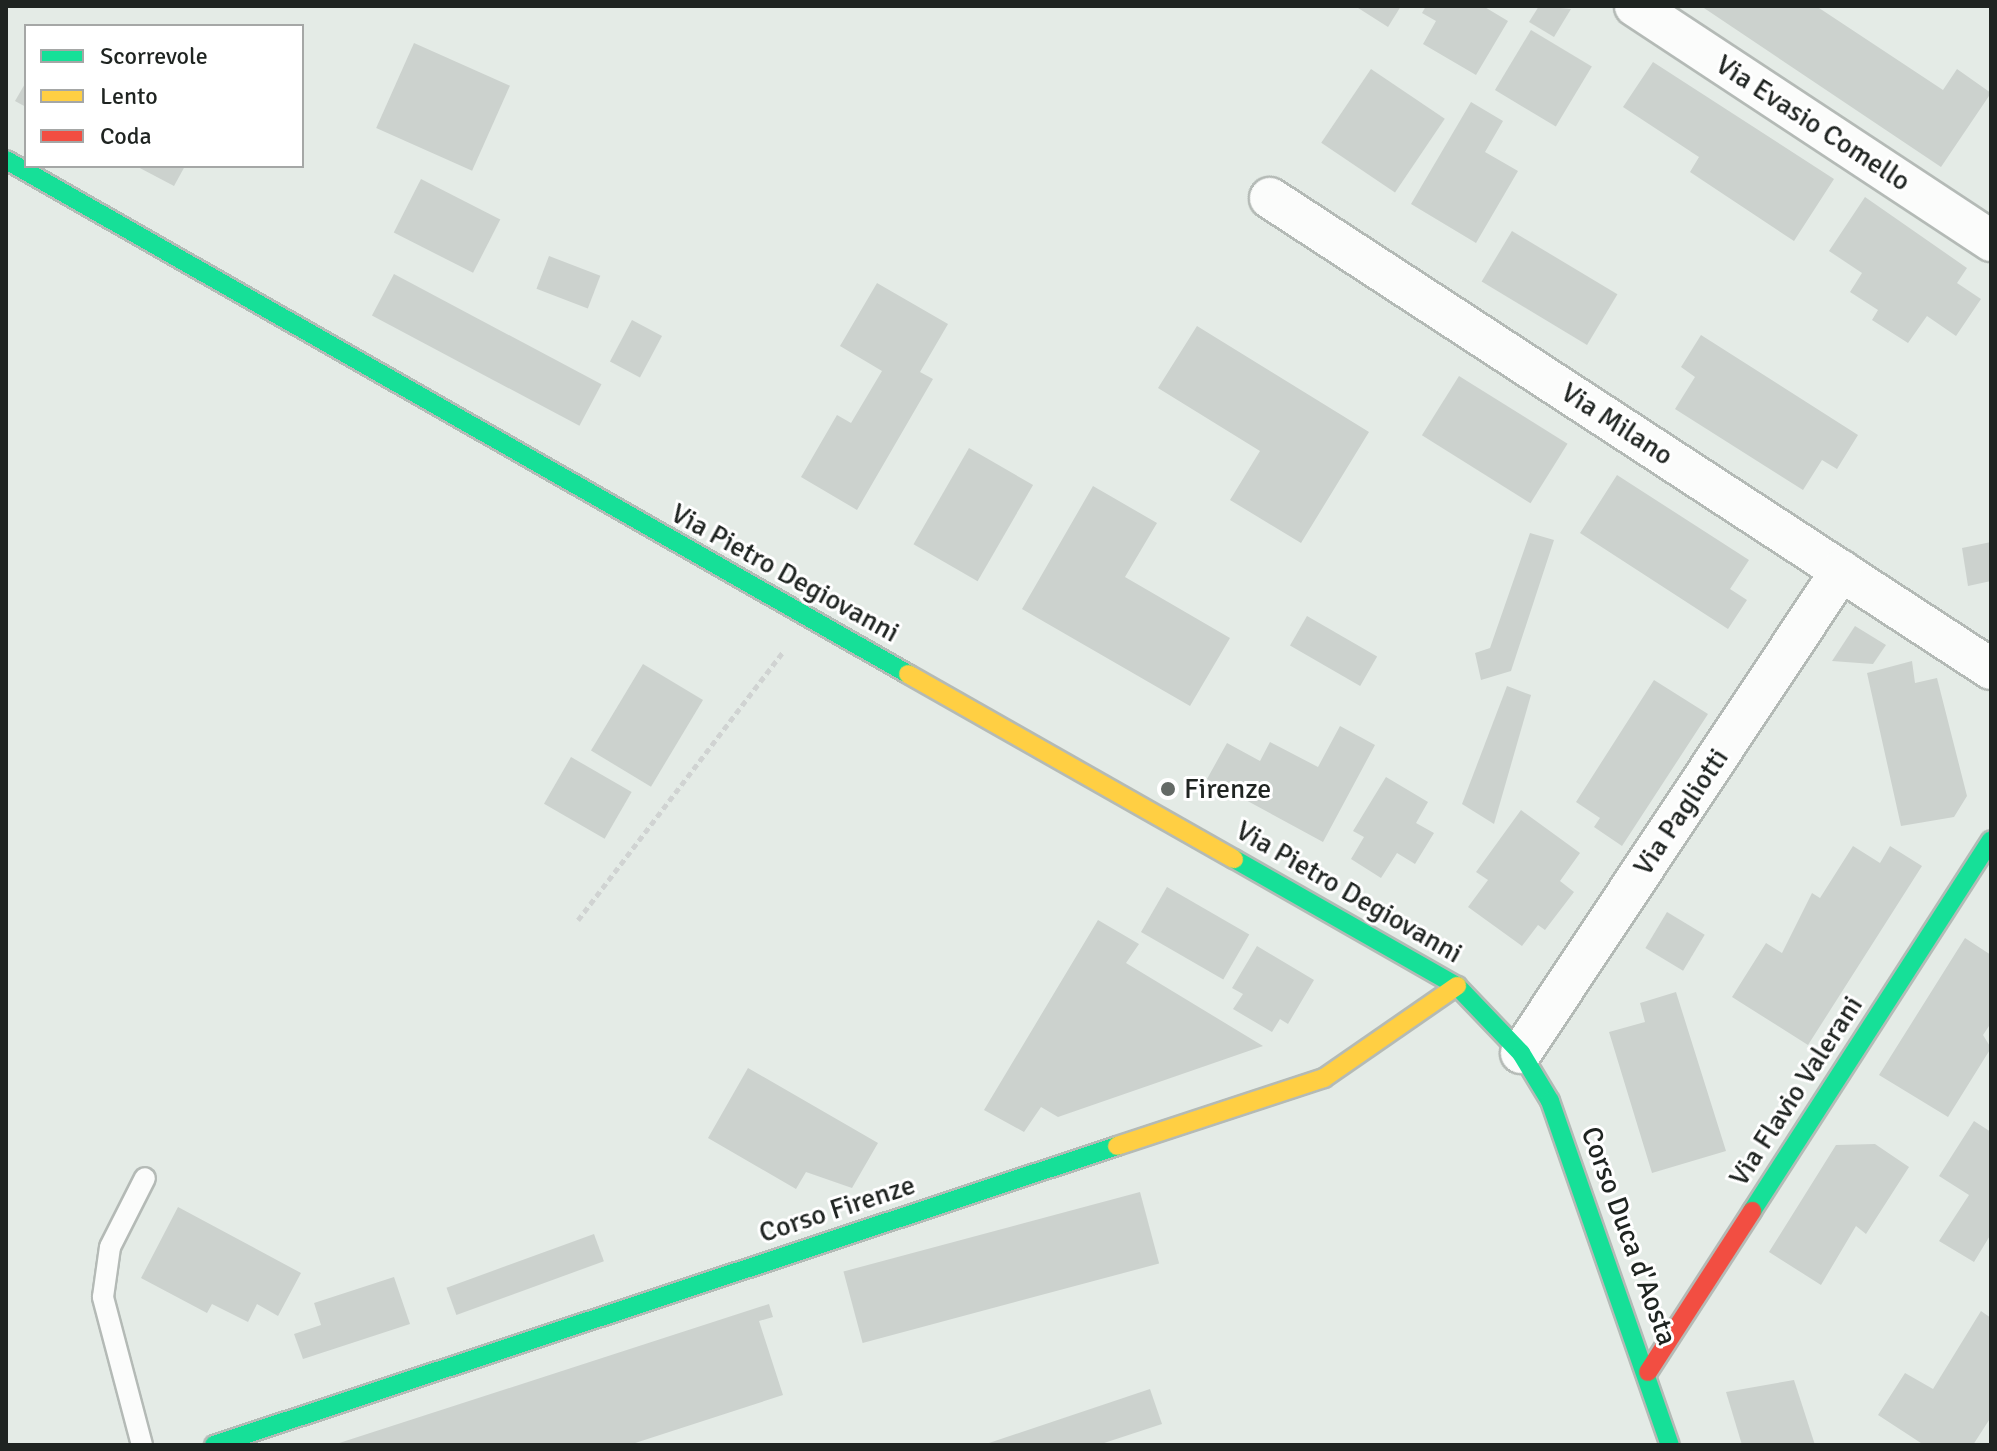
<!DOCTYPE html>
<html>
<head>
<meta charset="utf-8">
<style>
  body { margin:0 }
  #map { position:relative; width:1997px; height:1451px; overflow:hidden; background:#e4ebe6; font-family:Signika,sans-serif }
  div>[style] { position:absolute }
  .building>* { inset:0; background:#ccd2ce; transform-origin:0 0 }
  .path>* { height:5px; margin-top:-2.5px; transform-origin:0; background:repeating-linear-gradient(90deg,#d0d3d2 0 6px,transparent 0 10px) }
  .roads { filter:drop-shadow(2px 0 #b4bab6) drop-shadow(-2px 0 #b4bab6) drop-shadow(0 2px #b4bab6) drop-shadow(0 -2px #b4bab6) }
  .lane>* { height:20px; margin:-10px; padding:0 10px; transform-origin:10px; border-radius:10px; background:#fbfcfb }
  .street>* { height:40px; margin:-20px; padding:0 20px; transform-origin:20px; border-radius:20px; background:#fbfcfb }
  .fast>* { height:18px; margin:-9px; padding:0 9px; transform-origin:9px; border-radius:9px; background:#16e098 }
  .slow>* { height:18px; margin:-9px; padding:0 9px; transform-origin:9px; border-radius:9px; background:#ffcf43 }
  .jam>* { height:18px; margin:-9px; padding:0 9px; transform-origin:9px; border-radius:9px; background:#f24e42 }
  .dots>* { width:22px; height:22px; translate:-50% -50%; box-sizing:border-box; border:4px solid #fff; border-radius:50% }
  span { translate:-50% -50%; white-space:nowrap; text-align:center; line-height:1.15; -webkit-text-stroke:6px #fff; paint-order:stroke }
  .street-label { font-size:28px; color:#1f2421 }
  .poi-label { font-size:28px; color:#1f2421 }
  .left { translate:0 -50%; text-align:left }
  .frame { position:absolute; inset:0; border:8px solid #1f2421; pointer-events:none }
  .legend { position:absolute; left:24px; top:24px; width:280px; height:144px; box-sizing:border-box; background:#fff; border:2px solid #a5a7a6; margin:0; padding:10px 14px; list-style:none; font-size:24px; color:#1f2421 }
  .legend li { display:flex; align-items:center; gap:16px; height:40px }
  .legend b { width:40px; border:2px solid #a5a7a6 }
</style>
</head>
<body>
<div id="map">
  <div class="building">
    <i style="clip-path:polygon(1355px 6px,1401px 6px,1388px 27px)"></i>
    <i style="clip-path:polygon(1426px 6px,1483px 6px,1508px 21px,1476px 75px,1423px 44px,1436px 21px,1422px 13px)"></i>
    <i style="clip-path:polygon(1539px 6px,1571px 9px,1554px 37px,1529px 22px)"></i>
    <i style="clip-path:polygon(1701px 6px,1816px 6px,1943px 90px,1957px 69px,1991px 93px,1941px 167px)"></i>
    <i style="left:1531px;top:30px;width:71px;height:70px;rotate:31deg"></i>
    <i style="left:414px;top:43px;width:105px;height:93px;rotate:24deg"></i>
    <i style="clip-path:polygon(1653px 62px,1834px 179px,1794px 241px,1690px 172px,1699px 157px,1623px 107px)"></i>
    <i style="left:1371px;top:69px;width:89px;height:89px;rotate:34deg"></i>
    <i style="clip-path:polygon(26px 82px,26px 107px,15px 101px)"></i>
    <i style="clip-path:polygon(1471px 102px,1503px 121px,1485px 152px,1518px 171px,1476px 243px,1411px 204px)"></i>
    <i style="clip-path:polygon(136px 166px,185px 166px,174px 186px)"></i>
    <i style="left:421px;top:179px;width:89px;height:60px;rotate:27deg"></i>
    <i style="clip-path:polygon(1865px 197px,1967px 268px,1957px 283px,1981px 299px,1956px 336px,1927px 316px,1908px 343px,1872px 320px,1878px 310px,1850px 292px,1862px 273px,1829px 251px)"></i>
    <i style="left:1512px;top:231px;width:123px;height:59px;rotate:31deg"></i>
    <i style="left:549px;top:256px;width:55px;height:35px;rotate:21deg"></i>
    <i style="left:394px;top:274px;width:235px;height:47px;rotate:28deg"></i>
    <i style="clip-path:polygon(877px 283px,948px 324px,920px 372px,933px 379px,857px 510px,801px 477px,837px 415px,851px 423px,882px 371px,840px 346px)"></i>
    <i style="left:632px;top:320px;width:34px;height:47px;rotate:28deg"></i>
    <i style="clip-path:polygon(1197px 326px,1369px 432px,1301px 543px,1230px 500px,1260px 451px,1158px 388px)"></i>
    <i style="clip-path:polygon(1701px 335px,1858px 435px,1837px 469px,1822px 460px,1803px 490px,1675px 409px,1695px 377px,1681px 367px)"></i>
    <i style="left:1459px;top:376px;width:128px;height:70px;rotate:32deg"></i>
    <i style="left:969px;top:448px;width:74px;height:111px;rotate:30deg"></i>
    <i style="clip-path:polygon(1617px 475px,1749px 560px,1730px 589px,1747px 600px,1728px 629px,1580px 533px)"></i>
    <i style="clip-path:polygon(1093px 486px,1157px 523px,1125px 577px,1230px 638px,1190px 706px,1022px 609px)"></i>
    <i style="clip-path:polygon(1530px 533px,1554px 540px,1511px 671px,1481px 680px,1475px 653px,1490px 648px)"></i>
    <i style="clip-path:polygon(1991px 542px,1991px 581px,1968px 586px,1962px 548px)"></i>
    <i style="left:1307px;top:616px;width:81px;height:34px;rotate:30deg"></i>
    <i style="clip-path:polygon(1855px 626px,1886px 645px,1873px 664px,1832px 661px)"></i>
    <i style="clip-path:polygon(1912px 661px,1915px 683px,1937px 678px,1967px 796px,1954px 817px,1901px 826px,1867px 673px)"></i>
    <i style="left:643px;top:664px;width:70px;height:101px;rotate:31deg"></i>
    <i style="clip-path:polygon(1654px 680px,1708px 714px,1622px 846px,1594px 827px,1600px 818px,1576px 802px)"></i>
    <i style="clip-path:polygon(1507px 686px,1531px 695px,1494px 824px,1462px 804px)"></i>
    <i style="clip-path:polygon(1340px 726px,1375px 745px,1323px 842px,1207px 779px,1227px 743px,1260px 761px,1270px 742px,1318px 767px)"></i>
    <i style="left:571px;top:757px;width:70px;height:54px;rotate:30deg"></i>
    <i style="clip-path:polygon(1386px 777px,1428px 802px,1416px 823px,1434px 833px,1415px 864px,1397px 853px,1381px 878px,1351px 859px,1364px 837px,1353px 831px)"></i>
    <i style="clip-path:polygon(1521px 810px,1580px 853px,1560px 881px,1574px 892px,1545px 930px,1538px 925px,1522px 946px,1468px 907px,1488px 880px,1476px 872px)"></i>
    <i style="clip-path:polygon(1853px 846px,1880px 863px,1890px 846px,1922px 866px,1808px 1045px,1732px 997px,1766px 943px,1782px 953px,1812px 893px,1820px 898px)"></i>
    <i style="left:1167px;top:887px;width:95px;height:52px;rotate:30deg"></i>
    <i style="left:1667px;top:912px;width:44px;height:42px;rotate:31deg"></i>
    <i style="clip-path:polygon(1098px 920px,1139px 944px,1126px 963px,1263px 1046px,1058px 1117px,1041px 1107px,1024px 1132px,984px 1110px)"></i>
    <i style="clip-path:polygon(1965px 938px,1991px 955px,1991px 1023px,1983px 1035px,1991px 1048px,1948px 1117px,1879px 1075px)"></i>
    <i style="clip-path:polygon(1257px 946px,1314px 980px,1288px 1024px,1280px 1019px,1272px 1032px,1233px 1009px,1243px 994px,1232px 988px)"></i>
    <i style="clip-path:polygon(1676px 992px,1726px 1151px,1652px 1173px,1609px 1032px,1645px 1022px,1640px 1003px)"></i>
    <i style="clip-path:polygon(748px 1068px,878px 1143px,852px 1188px,806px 1172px,796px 1189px,708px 1138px)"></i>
    <i style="clip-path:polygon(1974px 1121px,1991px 1132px,1991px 1234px,1974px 1262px,1939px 1241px,1969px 1195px,1939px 1176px)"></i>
    <i style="clip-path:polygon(1875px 1144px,1909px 1167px,1866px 1234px,1856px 1226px,1821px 1285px,1769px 1252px,1836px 1145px)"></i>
    <i style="left:1140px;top:1192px;width:74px;height:307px;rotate:75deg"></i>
    <i style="clip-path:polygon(178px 1207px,301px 1273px,278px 1316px,257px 1304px,248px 1322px,212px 1304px,207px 1313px,141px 1278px)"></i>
    <i style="left:594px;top:1234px;width:29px;height:157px;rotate:70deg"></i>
    <i style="clip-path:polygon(394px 1277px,410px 1324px,303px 1359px,294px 1334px,321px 1325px,314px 1303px)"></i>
    <i style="clip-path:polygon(769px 1304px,773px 1317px,759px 1321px,783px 1395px,629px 1445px,333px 1445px)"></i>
    <i style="clip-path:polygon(1981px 1311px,1991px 1318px,1991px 1417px,1973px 1445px,1924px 1445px,1878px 1415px,1905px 1373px,1933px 1389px)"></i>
    <i style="clip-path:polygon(1794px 1380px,1815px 1445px,1742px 1445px,1726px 1392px)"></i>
    <i style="clip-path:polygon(1150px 1389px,1162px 1424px,1098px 1445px,983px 1445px)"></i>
  </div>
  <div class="path">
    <i style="left:578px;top:920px;width:339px;rotate:-52.6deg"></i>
  </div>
  <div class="roads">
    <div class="lane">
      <i style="left:142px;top:1445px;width:153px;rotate:-104.8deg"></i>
      <i style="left:103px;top:1297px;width:50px;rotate:-82deg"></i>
      <i style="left:110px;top:1247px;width:77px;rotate:-63.1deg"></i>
    </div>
    <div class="street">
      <i style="left:1635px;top:6px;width:427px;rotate:33.4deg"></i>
      <i style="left:1270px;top:198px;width:861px;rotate:33.15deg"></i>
      <i style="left:1521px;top:1053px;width:579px;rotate:-56.42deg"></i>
    </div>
    <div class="fast">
      <i style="left:6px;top:160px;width:1038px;rotate:29.68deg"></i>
      <i style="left:1234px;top:859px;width:257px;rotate:29.7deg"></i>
      <i style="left:1457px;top:986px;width:93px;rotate:46.3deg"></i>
      <i style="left:1521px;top:1053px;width:56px;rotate:58.9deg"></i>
      <i style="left:1550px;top:1101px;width:364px;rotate:70.8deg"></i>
      <i style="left:1752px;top:1211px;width:441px;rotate:-57.2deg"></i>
      <i style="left:214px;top:1445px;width:951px;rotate:-18.32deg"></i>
    </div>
    <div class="slow">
      <i style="left:908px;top:674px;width:375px;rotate:29.6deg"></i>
      <i style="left:1117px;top:1146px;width:218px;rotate:-18.2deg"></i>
      <i style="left:1324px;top:1078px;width:162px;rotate:-34.7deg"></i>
    </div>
    <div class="jam">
      <i style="left:1648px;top:1372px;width:192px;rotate:-57.1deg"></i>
    </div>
  </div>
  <div class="dots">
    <i style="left:1168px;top:789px;background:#646a66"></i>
  </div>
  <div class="street-label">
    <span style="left:1813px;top:123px;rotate:33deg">Via Evasio Comello</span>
    <span style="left:1617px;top:424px;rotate:33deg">Via Milano</span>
    <span style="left:785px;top:573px;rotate:29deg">Via Pietro Degiovanni</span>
    <span style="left:1681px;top:812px;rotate:-56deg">Via Pagliotti</span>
    <span style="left:1349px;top:892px;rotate:30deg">Via Pietro Degiovanni</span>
    <span style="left:1796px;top:1091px;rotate:-57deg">Via Flavio Valerani</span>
    <span style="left:837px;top:1209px;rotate:-18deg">Corso Firenze</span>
    <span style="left:1629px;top:1236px;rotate:70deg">Corso Duca d'Aosta</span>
  </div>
  <div class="poi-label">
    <span class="left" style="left:1184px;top:789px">Firenze</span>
  </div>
  <div class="frame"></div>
  <ul class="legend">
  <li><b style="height:10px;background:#16e098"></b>Scorrevole</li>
  <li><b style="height:10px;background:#ffcf43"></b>Lento</li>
  <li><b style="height:10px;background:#f24e42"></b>Coda</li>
  </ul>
</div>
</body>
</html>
